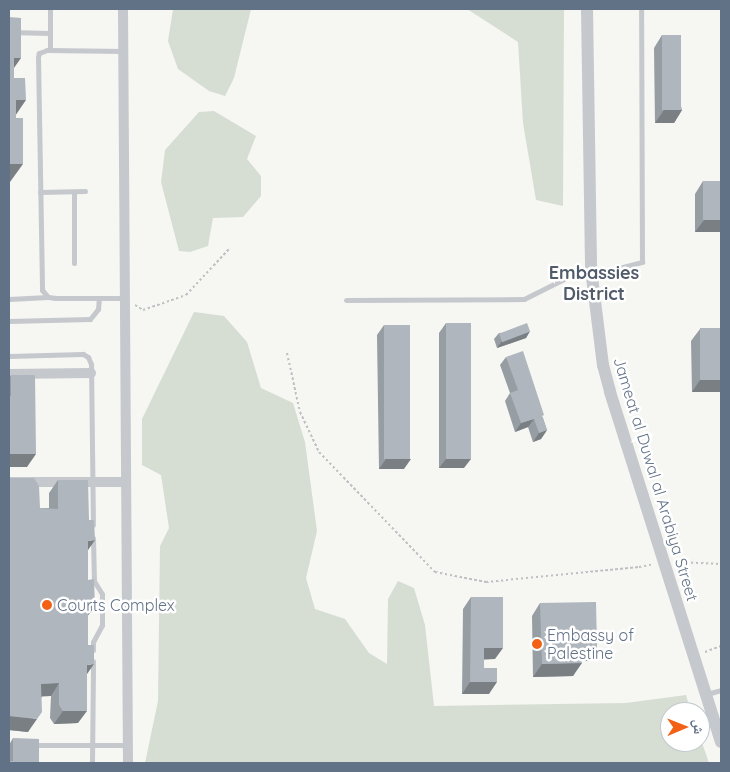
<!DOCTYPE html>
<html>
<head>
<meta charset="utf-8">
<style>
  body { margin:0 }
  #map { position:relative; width:730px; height:772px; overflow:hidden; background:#f6f6f2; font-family:Quicksand,"Noto Naskh Arabic",sans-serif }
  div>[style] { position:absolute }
  .green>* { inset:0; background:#d6ded3 }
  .path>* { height:2px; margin-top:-1px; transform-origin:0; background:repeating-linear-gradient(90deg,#bec0c3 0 2.5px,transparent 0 5px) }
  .service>* { height:5px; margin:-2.5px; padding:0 2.5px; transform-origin:2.5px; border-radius:2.5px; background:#c5c8cc }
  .minor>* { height:10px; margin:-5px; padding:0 5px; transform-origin:5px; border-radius:5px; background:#c5c8cc }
  .tertiary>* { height:12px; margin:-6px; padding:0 6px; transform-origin:6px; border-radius:6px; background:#c5c8cc }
  .wall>* { inset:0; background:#969da3 }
  .shaded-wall>* { inset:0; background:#7a7f84 }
  .building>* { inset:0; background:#afb6bd; transform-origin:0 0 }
  .dots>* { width:14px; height:14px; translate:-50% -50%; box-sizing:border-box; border:2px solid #fff; border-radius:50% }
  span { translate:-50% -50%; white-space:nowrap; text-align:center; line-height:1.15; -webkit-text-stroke:5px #fff; paint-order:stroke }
  .street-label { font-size:16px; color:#627286 }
  .poi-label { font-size:16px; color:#627286 }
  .left { translate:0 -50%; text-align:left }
  .neighbourhood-label { font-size:18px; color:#515c6a; font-weight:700 }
  .frame { position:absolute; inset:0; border:10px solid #627286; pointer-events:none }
  .north { position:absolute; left:660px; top:702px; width:50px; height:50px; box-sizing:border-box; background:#fff; border:1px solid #c0c7cf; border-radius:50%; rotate:89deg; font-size:14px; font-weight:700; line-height:20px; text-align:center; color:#627286 }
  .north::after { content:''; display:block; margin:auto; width:18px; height:22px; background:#f26116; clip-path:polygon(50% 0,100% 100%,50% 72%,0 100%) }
</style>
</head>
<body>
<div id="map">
  <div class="green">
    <i style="clip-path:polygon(173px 9px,251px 9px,234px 78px,225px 96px,209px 91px,178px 69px,168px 41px)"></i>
    <i style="clip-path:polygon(467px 9px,564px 9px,563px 206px,536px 200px,523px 123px,518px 42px)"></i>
    <i style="clip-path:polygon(214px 111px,256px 136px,247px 159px,261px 176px,261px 196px,243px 217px,213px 218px,208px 246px,190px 252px,179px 251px,161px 182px,165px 150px,199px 112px)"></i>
    <i style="clip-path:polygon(194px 312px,224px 316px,247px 342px,261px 388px,293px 403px,305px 442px,317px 531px,306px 578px,315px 609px,345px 619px,369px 653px,387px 664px,388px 599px,398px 581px,414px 588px,425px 625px,434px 706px,626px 703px,686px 695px,691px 712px,670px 712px,670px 742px,700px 742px,700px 737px,709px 763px,145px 763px,158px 701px,160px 546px,169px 528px,161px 475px,142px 465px,142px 419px)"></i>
  </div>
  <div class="path">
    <i style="left:135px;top:305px;width:9px;rotate:32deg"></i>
    <i style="left:143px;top:310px;width:46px;rotate:-19.2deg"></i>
    <i style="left:186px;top:295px;width:64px;rotate:-46.9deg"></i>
    <i style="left:287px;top:353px;width:60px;rotate:77.6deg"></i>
    <i style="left:300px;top:412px;width:44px;rotate:64.6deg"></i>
    <i style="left:319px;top:452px;width:167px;rotate:46deg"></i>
    <i style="left:435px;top:572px;width:52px;rotate:11.1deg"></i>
    <i style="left:486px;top:582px;width:154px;rotate:-5.6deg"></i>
    <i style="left:639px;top:567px;width:15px;rotate:-11deg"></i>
    <i style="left:676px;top:562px;width:45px;rotate:2.5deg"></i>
    <i style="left:705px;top:652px;width:17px;rotate:-21deg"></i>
  </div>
  <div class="service">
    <i style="left:50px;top:9px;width:41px;rotate:90deg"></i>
    <i style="left:9px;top:32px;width:41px;rotate:1.4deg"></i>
    <i style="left:124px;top:51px;width:77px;rotate:-179.3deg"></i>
    <i style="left:47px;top:50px;width:9px;rotate:159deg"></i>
    <i style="left:39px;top:53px;width:4px;rotate:104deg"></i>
    <i style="left:38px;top:57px;width:233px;rotate:89deg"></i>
    <i style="left:42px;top:290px;width:9px;rotate:49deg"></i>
    <i style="left:48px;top:297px;width:8px;rotate:7deg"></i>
    <i style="left:56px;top:298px;width:69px"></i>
    <i style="left:40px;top:192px;width:45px;rotate:-1.3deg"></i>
    <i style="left:74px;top:192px;width:71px;rotate:90deg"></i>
    <i style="left:9px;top:299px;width:39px;rotate:-3deg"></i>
    <i style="left:346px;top:300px;width:178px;rotate:-0.3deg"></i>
    <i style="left:524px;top:299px;width:49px;rotate:-26.6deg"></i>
    <i style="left:568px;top:277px;width:24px;rotate:-5deg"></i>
    <i style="left:592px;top:275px;width:52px;rotate:-14.6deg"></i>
    <i style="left:642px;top:262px;width:253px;rotate:-90.2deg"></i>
    <i style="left:9px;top:321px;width:81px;rotate:-1.4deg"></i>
    <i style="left:90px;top:319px;width:13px;rotate:-51deg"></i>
    <i style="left:98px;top:309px;width:11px;rotate:-85deg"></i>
    <i style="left:9px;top:356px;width:74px;rotate:-1.5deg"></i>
    <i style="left:83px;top:354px;width:6px;rotate:31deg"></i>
    <i style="left:88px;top:357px;width:8px;rotate:67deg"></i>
    <i style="left:91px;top:364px;width:161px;rotate:89.3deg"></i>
    <i style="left:93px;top:538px;width:43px;rotate:88.7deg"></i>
    <i style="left:94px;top:581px;width:15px;rotate:58deg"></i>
    <i style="left:102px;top:594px;width:31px;rotate:90deg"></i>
    <i style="left:102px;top:625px;width:19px;rotate:118deg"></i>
    <i style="left:93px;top:642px;width:8px;rotate:90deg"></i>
    <i style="left:707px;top:694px;width:15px;rotate:-16deg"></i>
    <i style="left:34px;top:745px;width:93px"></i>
    <i style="left:92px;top:763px;width:102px;rotate:-89.4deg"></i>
  </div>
  <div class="minor">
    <i style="left:123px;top:9px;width:754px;rotate:89.62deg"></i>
    <i style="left:9px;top:374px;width:82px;rotate:-0.7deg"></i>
    <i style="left:9px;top:482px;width:117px"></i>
  </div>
  <div class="tertiary">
    <i style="left:587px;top:9px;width:260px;rotate:89.1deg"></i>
    <i style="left:591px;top:269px;width:97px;rotate:82.9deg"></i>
    <i style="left:603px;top:365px;width:28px;rotate:75deg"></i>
    <i style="left:610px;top:392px;width:367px;rotate:72.4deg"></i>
  </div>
  <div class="wall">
    <i style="clip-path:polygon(662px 35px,682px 110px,674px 123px,655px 123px,654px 48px)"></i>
    <i style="clip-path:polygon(703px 181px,721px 181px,721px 232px,695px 232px,695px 194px)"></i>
    <i style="clip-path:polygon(446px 323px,464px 468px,439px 468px,439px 333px)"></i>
    <i style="clip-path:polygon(384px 325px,404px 469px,379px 469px,377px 335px)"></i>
    <i style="clip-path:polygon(700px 329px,721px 392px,692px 392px,691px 341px)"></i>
    <i style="clip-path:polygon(530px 331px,526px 338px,497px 348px,494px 339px,499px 333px)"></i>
    <i style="clip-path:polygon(506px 357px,543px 418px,547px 430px,541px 439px,533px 442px,528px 427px,515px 432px,505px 401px,510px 393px,500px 365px)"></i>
    <i style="clip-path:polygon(11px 375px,27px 467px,9px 467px,9px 379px)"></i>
    <i style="clip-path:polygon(9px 478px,40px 508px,49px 508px,49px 493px,58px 480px,88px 551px,88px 580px,95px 606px,88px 615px,87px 674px,78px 723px,54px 724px,50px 718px,51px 696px,42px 696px,28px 732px,9px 730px)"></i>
    <i style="clip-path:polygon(471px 597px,495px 659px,484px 659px,484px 668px,489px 694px,462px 694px,463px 609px)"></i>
    <i style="clip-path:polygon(540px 603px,588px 661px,582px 661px,573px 676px,533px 677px,532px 616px)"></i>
    <i style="clip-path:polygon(13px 738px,39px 763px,9px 763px,9px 745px)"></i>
  </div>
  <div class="shaded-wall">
    <i style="clip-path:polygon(14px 58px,21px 58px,9px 75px)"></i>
    <i style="clip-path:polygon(16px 100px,26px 100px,13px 119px)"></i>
    <i style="clip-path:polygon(664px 110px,682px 110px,674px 123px,655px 123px)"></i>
    <i style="clip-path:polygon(9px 164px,23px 164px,10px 182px,9px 182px)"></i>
    <i style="clip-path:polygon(704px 220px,721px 220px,721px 232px,695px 232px)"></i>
    <i style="clip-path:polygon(530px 331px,526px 338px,497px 348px,502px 341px)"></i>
    <i style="clip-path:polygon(700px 380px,721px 380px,721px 392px,692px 392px)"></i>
    <i style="clip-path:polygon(534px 419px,528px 427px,515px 432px,521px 423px)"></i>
    <i style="clip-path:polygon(547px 430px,541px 439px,533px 442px,539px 433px)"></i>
    <i style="clip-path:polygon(10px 454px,36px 454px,27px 467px,9px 467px,9px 457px)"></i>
    <i style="clip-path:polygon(386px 459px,411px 459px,404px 469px,379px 469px)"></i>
    <i style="clip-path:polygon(446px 459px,471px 459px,464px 468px,439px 468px)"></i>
    <i style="clip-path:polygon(95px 540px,86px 553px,88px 541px)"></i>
    <i style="clip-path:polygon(88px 606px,95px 606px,86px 618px)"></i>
    <i style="clip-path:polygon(484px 648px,503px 648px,495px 659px,476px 660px)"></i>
    <i style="clip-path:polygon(597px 648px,588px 661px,573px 661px,582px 649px)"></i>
    <i style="clip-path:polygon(582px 663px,573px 676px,533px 677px,542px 664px)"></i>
    <i style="clip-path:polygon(94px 664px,85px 677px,87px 665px)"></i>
    <i style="clip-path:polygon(470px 682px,497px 682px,489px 694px,462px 694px)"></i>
    <i style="clip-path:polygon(59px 683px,51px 696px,33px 697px,41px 684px)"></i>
    <i style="clip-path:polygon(63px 711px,87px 711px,78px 723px,54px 724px)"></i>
    <i style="clip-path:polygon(9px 716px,37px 719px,28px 732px,9px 730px)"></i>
  </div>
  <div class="building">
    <i style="clip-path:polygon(9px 17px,21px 18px,21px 58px,14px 58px,14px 78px,25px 78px,26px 100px,16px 100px,16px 118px,23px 118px,23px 164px,9px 164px)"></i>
    <i style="left:662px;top:35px;width:19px;height:75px"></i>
    <i style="left:703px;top:181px;width:18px;height:39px"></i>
    <i style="left:446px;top:323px;width:25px;height:136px"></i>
    <i style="left:527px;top:323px;width:9px;height:30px;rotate:69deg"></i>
    <i style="left:384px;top:325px;width:26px;height:134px"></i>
    <i style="left:721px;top:328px;width:52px;height:21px;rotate:90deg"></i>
    <i style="clip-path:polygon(523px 351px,544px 415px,542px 416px,547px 430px,539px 433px,534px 419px,521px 423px,510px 393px,518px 390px,506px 357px)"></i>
    <i style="clip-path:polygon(11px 375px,35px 375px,36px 454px,10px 454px,10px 432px,9px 432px,9px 396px,11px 396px)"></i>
    <i style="clip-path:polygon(9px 478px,34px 478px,39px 486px,40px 508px,58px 509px,58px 480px,88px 480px,89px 520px,94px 520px,95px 540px,88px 541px,88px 580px,94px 579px,95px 606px,88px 606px,88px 645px,94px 645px,94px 664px,87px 665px,87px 711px,63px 711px,59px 705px,59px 683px,41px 684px,42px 712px,37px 719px,9px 716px)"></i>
    <i style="clip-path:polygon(471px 597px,503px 597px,503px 648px,484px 648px,484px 668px,497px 668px,497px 682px,470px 682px)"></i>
    <i style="clip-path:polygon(596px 602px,597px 648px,582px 649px,582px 663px,542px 664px,540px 603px)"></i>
    <i style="clip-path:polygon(13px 738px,39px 739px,39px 763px,9px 763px,9px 761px,13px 761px)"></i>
  </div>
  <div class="dots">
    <i style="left:47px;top:605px;background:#f26116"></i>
    <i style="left:537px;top:644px;background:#f26116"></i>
  </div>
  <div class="street-label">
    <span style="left:656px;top:479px;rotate:73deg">Jameat al Duwal al Arabiya Street</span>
  </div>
  <div class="poi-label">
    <span class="left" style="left:57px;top:605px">Courts Complex</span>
    <span class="left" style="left:547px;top:644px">Embassy of<br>Palestine</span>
  </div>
  <div class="neighbourhood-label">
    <span style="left:594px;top:284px">Embassies<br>District</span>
  </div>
  <div class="frame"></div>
  <div class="north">ش</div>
</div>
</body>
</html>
